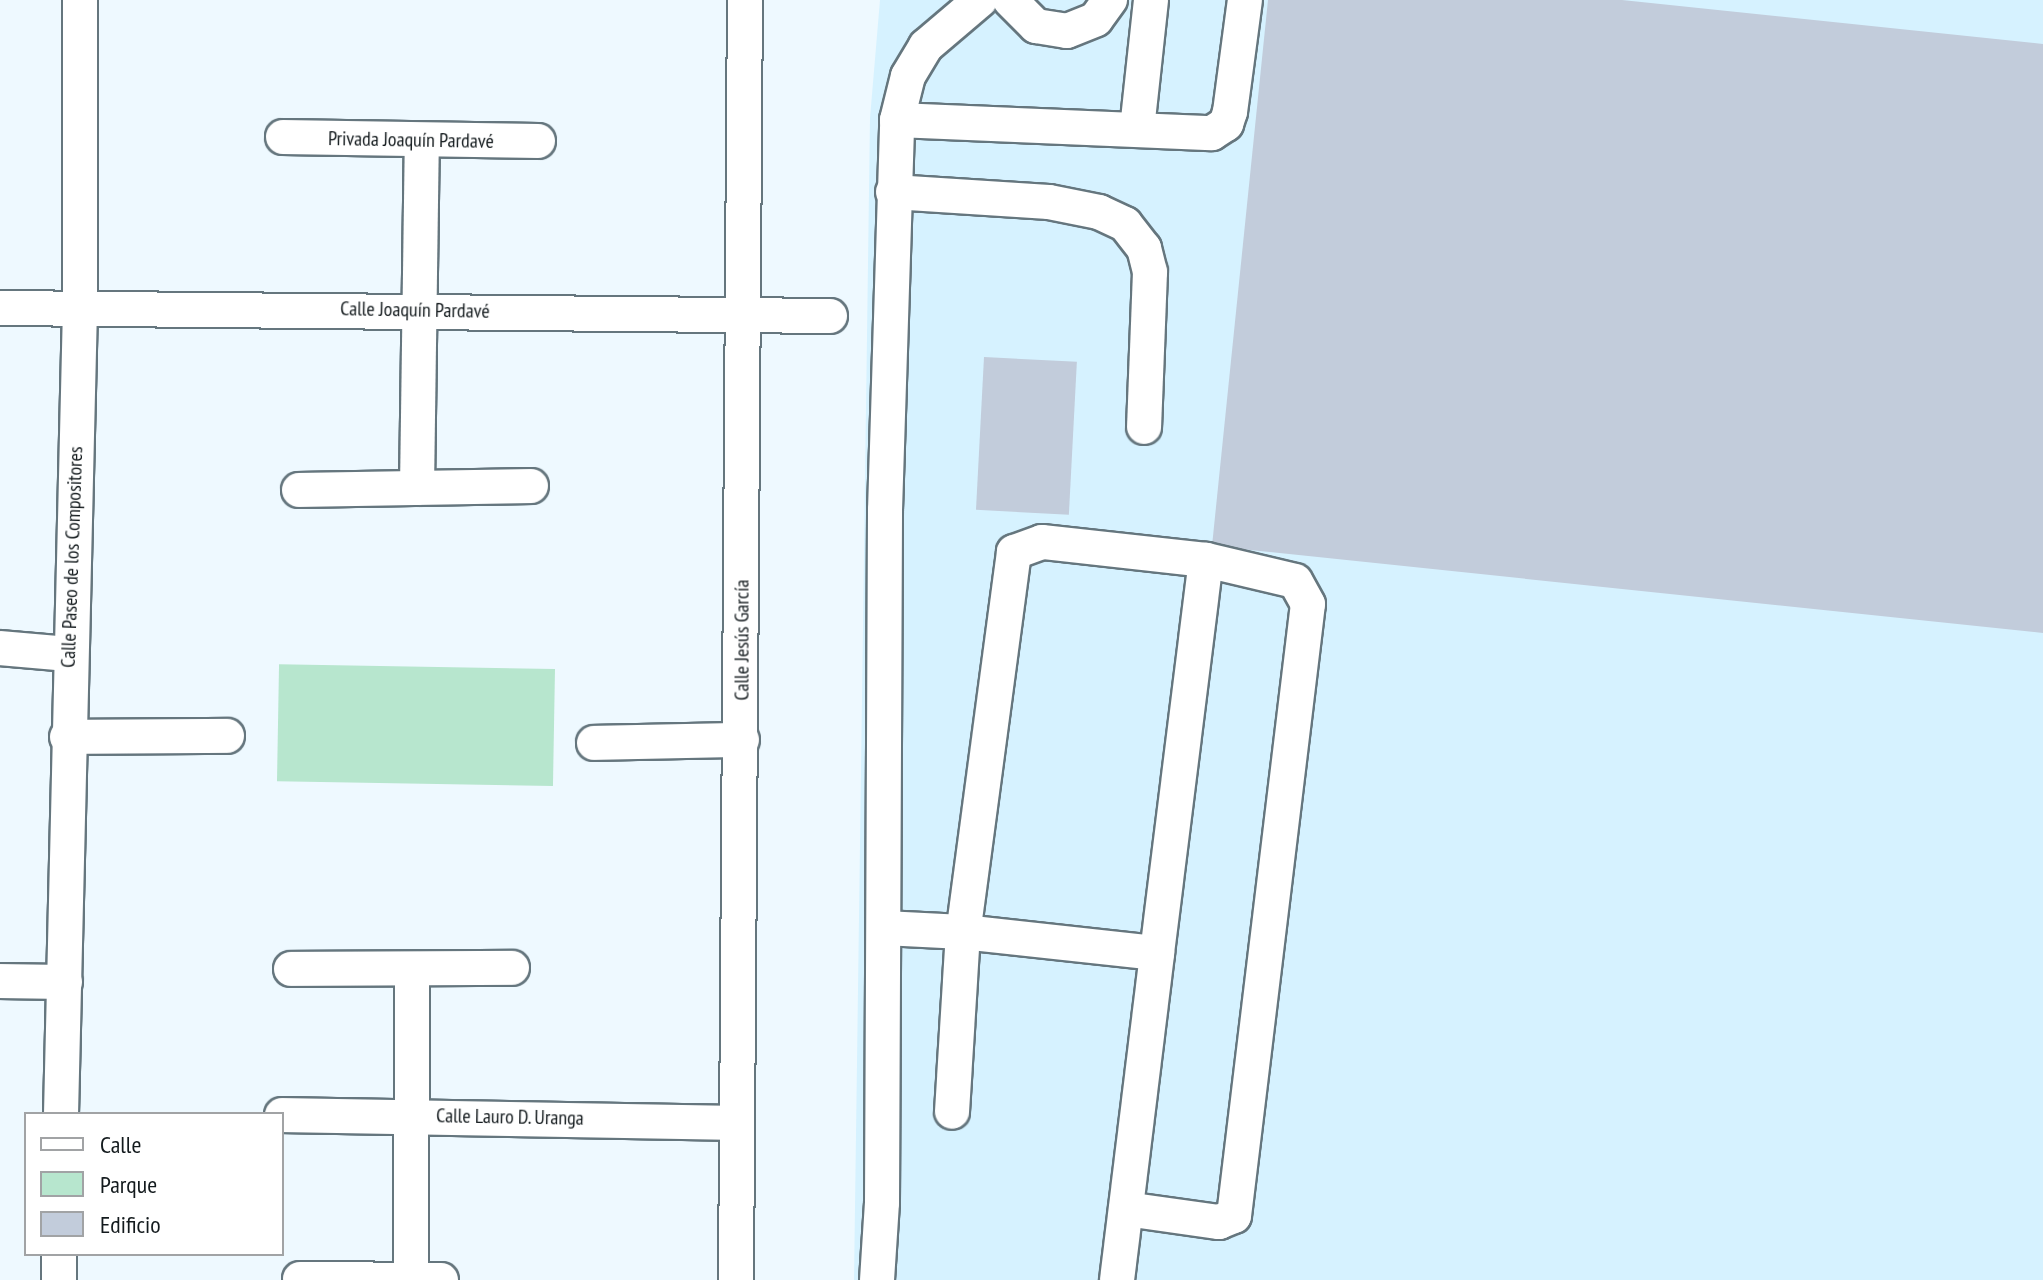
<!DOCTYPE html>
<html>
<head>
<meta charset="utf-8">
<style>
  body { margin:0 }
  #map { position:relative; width:2043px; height:1280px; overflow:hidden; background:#eef9ff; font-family:"PT Sans Narrow",sans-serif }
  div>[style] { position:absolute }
  .built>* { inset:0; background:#d6f2ff }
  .green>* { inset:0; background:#b7e6ce; transform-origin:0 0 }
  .building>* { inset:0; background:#c2ccdb; transform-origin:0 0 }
  .roads { filter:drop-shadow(2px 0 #65767e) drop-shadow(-2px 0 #65767e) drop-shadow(0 2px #65767e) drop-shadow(0 -2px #65767e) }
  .minor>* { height:34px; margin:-17px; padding:0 17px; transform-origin:17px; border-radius:17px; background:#fff }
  span { translate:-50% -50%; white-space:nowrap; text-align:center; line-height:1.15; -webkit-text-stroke:6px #fff; paint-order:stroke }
  .street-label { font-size:20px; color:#131a1d }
  .legend { position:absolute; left:24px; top:1112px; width:260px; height:144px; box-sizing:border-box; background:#fff; border:2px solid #a1a3a5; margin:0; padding:10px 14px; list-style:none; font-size:24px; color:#131a1d }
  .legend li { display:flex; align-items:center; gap:16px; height:40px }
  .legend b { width:40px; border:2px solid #a1a3a5 }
</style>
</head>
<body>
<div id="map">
  <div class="built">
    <i style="clip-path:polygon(880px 0,2043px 0,2043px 1280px,854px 1280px,870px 118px)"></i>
  </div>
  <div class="green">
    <i style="left:555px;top:669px;width:117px;height:276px;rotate:91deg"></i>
  </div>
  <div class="building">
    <i style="clip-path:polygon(1268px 0,1622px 0,2043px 44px,2043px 633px,1212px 546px)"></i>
    <i style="left:984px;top:357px;width:93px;height:153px;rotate:3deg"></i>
  </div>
  <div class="roads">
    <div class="minor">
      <i style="left:1010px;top:0;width:37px;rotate:45deg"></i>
      <i style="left:1036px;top:26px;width:31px;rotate:9deg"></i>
      <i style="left:1067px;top:31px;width:31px;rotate:-22deg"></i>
      <i style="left:1096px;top:19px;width:24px;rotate:-54deg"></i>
      <i style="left:897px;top:120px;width:315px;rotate:2.4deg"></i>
      <i style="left:1212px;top:133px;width:17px;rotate:-33deg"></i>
      <i style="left:1226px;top:124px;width:13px;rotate:-72deg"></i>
      <i style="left:1230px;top:112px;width:113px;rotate:-82.4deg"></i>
      <i style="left:1137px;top:129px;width:130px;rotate:-83.8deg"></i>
      <i style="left:283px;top:137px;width:255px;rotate:0.9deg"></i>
      <i style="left:893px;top:192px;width:156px;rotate:3.7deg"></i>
      <i style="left:1049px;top:202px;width:51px;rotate:11.3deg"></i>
      <i style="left:1099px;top:212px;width:29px;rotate:25deg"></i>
      <i style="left:1125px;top:224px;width:31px;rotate:52deg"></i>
      <i style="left:1144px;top:248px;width:25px;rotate:76deg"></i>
      <i style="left:1150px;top:272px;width:155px;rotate:92.2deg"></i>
      <i style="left:0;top:308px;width:830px;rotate:0.55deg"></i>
      <i style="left:417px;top:488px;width:345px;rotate:-89.2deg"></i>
      <i style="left:299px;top:490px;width:232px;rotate:-1deg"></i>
      <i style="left:0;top:648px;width:69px;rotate:5deg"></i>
      <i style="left:67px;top:737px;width:160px;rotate:-0.4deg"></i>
      <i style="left:594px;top:743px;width:148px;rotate:-1.2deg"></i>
      <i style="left:884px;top:928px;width:79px;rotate:2.9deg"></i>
      <i style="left:963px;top:932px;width:195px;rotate:6.2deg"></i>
      <i style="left:1157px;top:953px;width:396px;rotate:-82.9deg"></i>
      <i style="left:1206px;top:560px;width:165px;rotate:-173.7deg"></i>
      <i style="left:1042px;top:542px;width:30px;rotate:160deg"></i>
      <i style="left:1014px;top:552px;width:383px;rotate:97.6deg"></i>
      <i style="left:963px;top:932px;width:180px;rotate:93.5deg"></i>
      <i style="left:291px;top:969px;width:221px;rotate:-0.3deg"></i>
      <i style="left:0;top:981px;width:65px;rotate:0.9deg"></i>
      <i style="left:61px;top:1114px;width:806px;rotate:-88.65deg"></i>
      <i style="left:80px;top:308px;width:308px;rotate:-90deg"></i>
      <i style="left:282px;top:1115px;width:455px;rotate:1deg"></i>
      <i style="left:1126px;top:1209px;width:94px;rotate:8deg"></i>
      <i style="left:1219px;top:1222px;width:16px;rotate:-22deg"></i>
      <i style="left:1234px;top:1216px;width:616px;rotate:-83.11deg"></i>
      <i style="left:1308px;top:604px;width:26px;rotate:-119deg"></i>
      <i style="left:1295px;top:581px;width:91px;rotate:-166.7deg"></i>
      <i style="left:300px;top:1279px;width:141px;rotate:0.4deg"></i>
      <i style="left:411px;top:1279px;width:310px;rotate:-89.8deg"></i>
      <i style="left:59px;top:1280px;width:26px;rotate:-90deg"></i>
      <i style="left:736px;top:1280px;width:1280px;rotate:-89.6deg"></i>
      <i style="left:877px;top:1280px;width:77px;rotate:-86.3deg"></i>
      <i style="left:882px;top:1203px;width:693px;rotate:-89.75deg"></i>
      <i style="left:885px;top:510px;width:390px;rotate:-88.2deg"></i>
      <i style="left:897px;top:120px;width:45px;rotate:-76deg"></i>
      <i style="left:908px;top:76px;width:35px;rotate:-59deg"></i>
      <i style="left:926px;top:46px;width:71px;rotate:-40.4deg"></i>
      <i style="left:1117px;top:1280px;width:329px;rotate:-83deg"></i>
    </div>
  </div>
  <div class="street-label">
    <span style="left:411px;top:140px;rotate:1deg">Privada Joaquín Pardavé</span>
    <span style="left:415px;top:310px;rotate:1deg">Calle Joaquín Pardavé</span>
    <span style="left:72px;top:557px;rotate:-88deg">Calle Paseo de los Compositores</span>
    <span style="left:742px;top:640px;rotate:-90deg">Calle Jesús García</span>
    <span style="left:510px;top:1117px;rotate:1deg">Calle Lauro D. Uranga</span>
  </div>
  <ul class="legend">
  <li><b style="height:10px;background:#fff"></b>Calle</li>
  <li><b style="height:22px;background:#b7e6ce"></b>Parque</li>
  <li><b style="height:22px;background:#c2ccdb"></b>Edificio</li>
  </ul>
</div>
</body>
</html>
